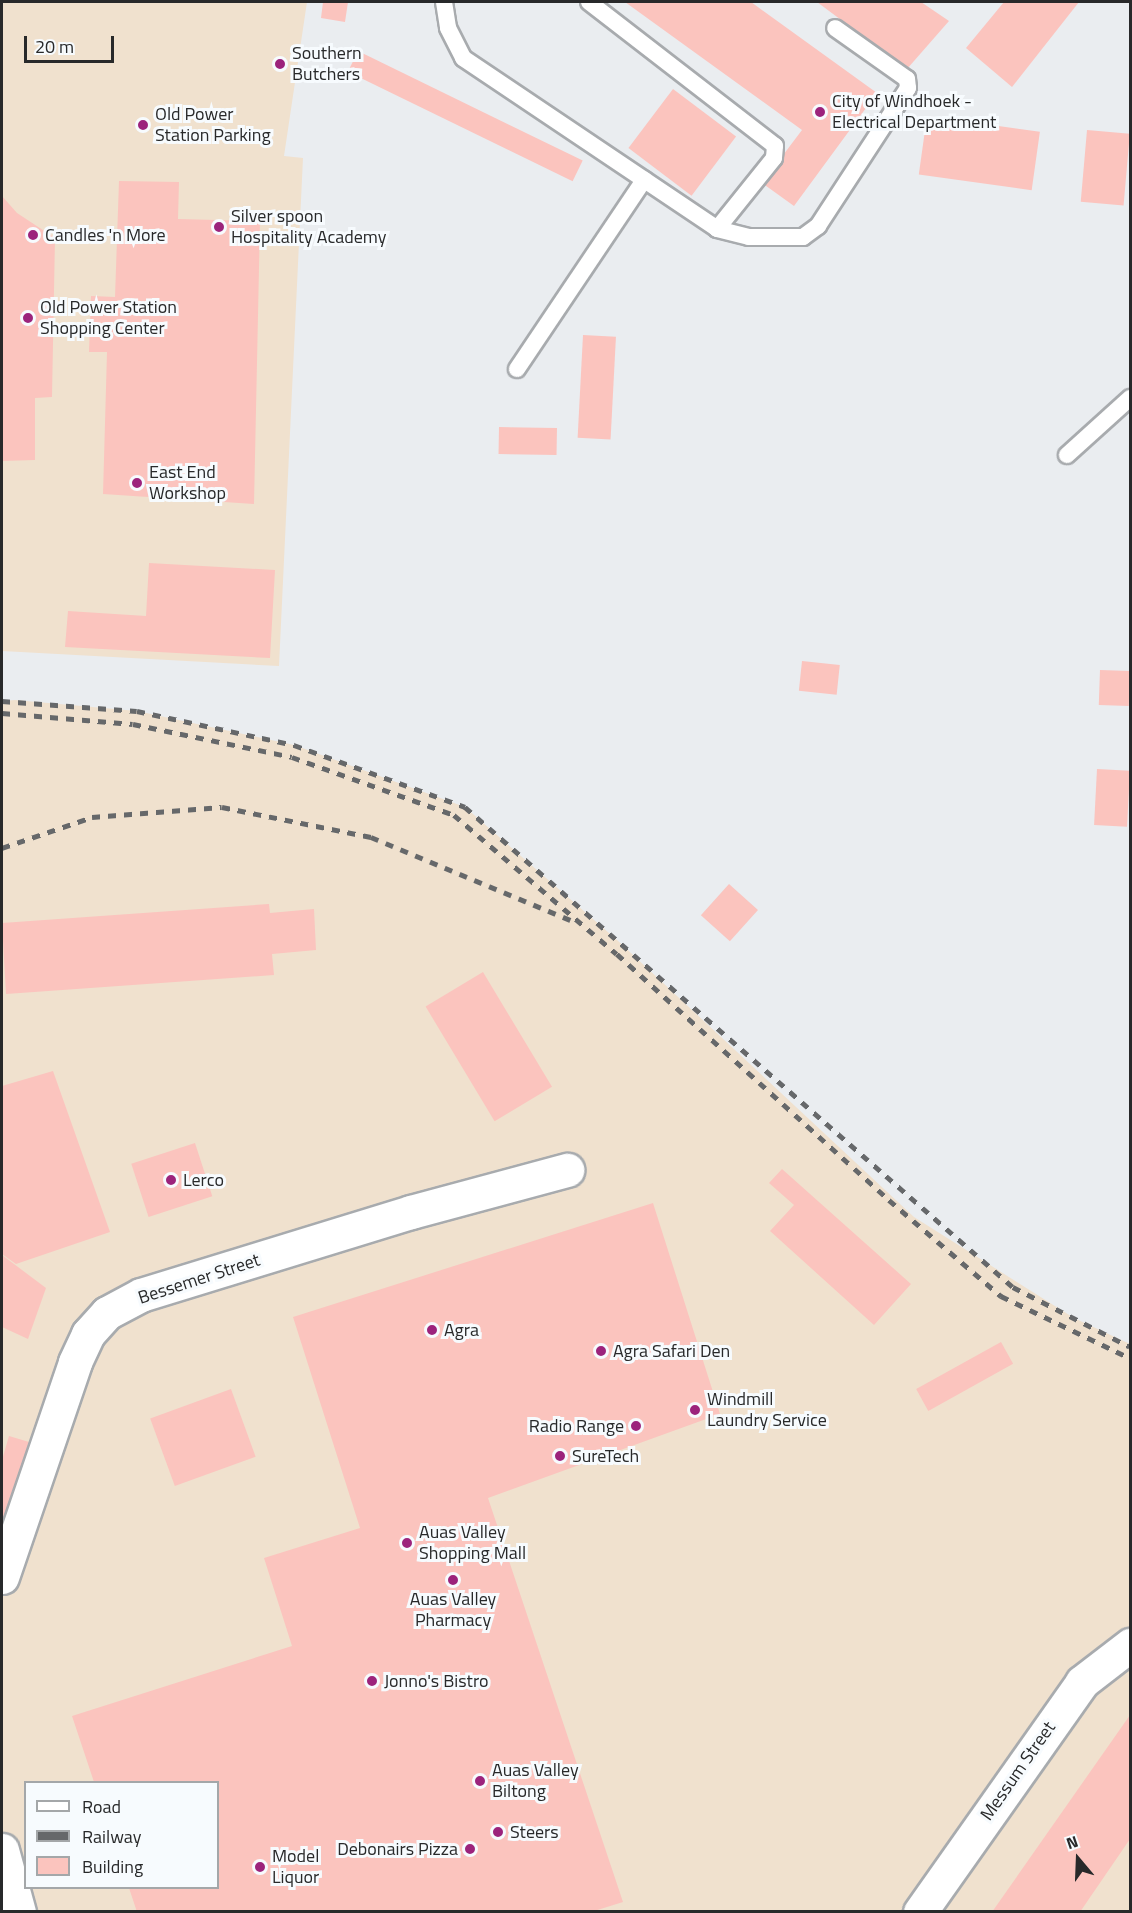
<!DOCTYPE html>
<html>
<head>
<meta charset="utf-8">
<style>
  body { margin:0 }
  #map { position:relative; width:1132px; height:1913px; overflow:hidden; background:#eaedf0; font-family:"Titillium Web",sans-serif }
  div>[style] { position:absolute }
  .commercial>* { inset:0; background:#f0e1ce }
  .building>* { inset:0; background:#fbc4be; transform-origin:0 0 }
  .roads { filter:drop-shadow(2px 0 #a8abae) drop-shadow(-2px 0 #a8abae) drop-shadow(0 2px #a8abae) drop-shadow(0 -2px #a8abae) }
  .service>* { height:16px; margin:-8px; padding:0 8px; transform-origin:8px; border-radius:8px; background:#fff }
  .minor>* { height:33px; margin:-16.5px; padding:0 16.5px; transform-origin:16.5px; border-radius:16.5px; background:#fff }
  .rail>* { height:4.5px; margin-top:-2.25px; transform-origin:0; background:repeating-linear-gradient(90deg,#66686a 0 8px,transparent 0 16px) }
  .dots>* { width:16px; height:16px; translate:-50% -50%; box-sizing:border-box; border:3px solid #f7fbfe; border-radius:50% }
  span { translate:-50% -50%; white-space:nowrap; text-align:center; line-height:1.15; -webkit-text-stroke:6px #f7fbfe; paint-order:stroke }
  .poi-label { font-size:18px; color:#28292a }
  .left { translate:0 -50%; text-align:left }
  .right { translate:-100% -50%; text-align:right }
  .street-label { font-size:18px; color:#28292a }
  .frame { position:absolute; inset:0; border:3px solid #28292a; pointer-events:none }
  .legend { position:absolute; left:24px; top:1781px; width:195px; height:108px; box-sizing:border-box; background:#f7fbfe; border:2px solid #a4a7a9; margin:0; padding:8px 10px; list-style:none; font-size:18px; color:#28292a }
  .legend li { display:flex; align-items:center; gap:12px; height:30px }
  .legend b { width:30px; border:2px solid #a4a7a9 }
  .north { position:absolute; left:1048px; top:1829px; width:60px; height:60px; -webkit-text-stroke:4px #f7fbfe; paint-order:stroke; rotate:341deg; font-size:16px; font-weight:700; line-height:24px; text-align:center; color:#28292a }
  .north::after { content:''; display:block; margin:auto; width:21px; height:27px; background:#28292a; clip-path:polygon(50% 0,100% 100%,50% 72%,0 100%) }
  .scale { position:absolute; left:24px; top:36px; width:90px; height:27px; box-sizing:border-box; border:3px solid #28292a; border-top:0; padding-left:8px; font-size:18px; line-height:21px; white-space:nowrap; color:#28292a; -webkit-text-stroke:4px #f7fbfe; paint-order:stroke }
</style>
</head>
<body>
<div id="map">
  <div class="commercial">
    <i style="clip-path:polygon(2px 2px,307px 2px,284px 156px,303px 158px,279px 666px,2px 651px)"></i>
    <i style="clip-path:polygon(evenodd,15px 700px,137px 711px,294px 745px,465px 807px,617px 940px,914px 1217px,1074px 1318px,1130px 1344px,1130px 1911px,2px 1912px,2px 701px,15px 700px,26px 1782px,218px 1782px,218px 1888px,26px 1888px,26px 1782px)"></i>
  </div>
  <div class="building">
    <i style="clip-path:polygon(323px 2px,348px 2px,345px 22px,321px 18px)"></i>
    <i style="clip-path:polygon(625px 2px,751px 2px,877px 93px,794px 206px,762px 183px,802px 130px)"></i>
    <i style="clip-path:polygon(817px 2px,921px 2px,949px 21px,907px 69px)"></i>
    <i style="clip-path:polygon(1004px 2px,1079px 2px,1012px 87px,966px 48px)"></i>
    <i style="left:358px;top:51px;width:250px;height:23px;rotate:26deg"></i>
    <i style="left:673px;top:89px;width:79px;height:74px;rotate:37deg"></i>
    <i style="left:927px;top:116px;width:114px;height:59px;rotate:8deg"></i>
    <i style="left:1087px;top:130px;width:43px;height:72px;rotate:5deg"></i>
    <i style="clip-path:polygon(119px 181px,179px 182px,178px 219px,260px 221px,254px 504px,103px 494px,107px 352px,89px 352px,91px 296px,115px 297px)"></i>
    <i style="clip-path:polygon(2px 196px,17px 213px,55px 238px,52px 397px,35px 398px,35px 460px,2px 461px)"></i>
    <i style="left:583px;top:335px;width:33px;height:103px;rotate:3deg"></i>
    <i style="left:499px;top:427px;width:58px;height:27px;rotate:1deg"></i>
    <i style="clip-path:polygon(149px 563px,275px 570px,270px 658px,65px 647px,68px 611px,146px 616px)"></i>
    <i style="left:802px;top:661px;width:38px;height:30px;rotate:6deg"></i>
    <i style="left:1100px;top:670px;width:30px;height:35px;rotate:2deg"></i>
    <i style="left:1097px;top:769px;width:33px;height:56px;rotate:3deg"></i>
    <i style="left:729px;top:884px;width:39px;height:42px;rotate:42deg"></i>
    <i style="clip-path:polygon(269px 904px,270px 913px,314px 909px,316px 950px,272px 954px,274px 975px,6px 994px,2px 923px)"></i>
    <i style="left:483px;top:972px;width:134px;height:67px;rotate:59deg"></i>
    <i style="clip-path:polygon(53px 1071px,110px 1232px,16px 1264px,2px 1254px,2px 1086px)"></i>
    <i style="left:195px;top:1143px;width:56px;height:67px;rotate:72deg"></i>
    <i style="clip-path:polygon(782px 1169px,911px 1284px,874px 1325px,770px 1231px,794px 1205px,769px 1183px)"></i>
    <i style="clip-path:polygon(653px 1203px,720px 1414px,488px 1498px,623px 1902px,591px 1912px,137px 1912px,129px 1888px,218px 1888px,218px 1782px,94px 1782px,72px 1716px,292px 1646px,264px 1558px,360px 1528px,293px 1317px)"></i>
    <i style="clip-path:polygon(2px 1255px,46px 1288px,28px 1339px,2px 1327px)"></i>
    <i style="left:1001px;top:1342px;width:25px;height:97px;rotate:61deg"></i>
    <i style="left:231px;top:1389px;width:72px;height:86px;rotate:70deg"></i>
    <i style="clip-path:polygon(9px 1436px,29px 1442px,2px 1526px,2px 1460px)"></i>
    <i style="clip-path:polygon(1130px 1715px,1130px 1839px,1080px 1912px,992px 1912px)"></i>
  </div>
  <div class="roads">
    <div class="service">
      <i style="left:444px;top:2px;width:26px;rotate:81deg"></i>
      <i style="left:448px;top:28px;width:34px;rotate:63deg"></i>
      <i style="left:463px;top:58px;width:306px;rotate:33.9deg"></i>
      <i style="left:717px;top:229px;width:33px;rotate:14deg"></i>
      <i style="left:749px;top:237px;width:54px"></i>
      <i style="left:803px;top:237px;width:19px;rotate:-36deg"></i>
      <i style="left:818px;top:226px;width:165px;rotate:-56.9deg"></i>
      <i style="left:908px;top:88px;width:9px;rotate:-96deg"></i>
      <i style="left:907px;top:79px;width:88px;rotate:-144.7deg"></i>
      <i style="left:589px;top:2px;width:235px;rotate:37.7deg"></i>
      <i style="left:775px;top:146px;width:12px;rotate:95deg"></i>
      <i style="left:774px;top:158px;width:91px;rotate:128.8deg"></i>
      <i style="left:517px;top:369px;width:228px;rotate:-56.1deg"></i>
      <i style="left:1067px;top:455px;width:85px;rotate:-42.1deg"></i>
    </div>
    <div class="minor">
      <i style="left:2px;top:1577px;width:227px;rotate:-71.2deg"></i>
      <i style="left:75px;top:1362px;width:31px;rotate:-65deg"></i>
      <i style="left:88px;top:1334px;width:28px;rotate:-48deg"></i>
      <i style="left:107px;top:1313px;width:38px;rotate:-28deg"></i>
      <i style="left:141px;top:1295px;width:282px;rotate:-17.1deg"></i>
      <i style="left:411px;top:1212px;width:162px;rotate:-15.1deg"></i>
      <i style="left:2px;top:1850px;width:64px;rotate:74.7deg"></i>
      <i style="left:920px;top:1912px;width:281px;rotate:-54.8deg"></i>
      <i style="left:1082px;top:1682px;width:61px;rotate:-37.6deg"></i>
    </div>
  </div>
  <div class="rail">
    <i style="left:2px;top:701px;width:135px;rotate:4.2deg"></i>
    <i style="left:137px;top:711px;width:161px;rotate:12.2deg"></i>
    <i style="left:294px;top:745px;width:182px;rotate:19.9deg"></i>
    <i style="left:465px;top:807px;width:728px;rotate:41.22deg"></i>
    <i style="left:1013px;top:1287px;width:131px;rotate:27.1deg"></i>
    <i style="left:2px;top:713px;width:131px;rotate:4.8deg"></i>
    <i style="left:133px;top:724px;width:162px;rotate:11.7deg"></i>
    <i style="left:292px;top:757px;width:172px;rotate:19.7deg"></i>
    <i style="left:454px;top:815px;width:214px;rotate:40.5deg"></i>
    <i style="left:617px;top:954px;width:367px;rotate:42.1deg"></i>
    <i style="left:889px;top:1200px;width:148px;rotate:40.6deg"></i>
    <i style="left:1001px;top:1296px;width:143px;rotate:25.7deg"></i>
    <i style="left:2px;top:848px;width:95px;rotate:-19deg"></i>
    <i style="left:92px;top:817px;width:130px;rotate:-4.4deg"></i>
    <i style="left:222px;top:807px;width:152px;rotate:11.4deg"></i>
    <i style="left:371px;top:837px;width:219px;rotate:22.6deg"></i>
  </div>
  <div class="dots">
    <i style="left:280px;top:64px;background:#9c237c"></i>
    <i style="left:820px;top:112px;background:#9c237c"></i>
    <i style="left:143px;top:125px;background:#9c237c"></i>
    <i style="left:219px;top:227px;background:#9c237c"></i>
    <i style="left:33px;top:235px;background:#9c237c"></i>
    <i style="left:28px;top:318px;background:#9c237c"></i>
    <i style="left:137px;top:483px;background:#9c237c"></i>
    <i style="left:171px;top:1180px;background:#9c237c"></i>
    <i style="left:432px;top:1330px;background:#9c237c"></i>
    <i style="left:601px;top:1351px;background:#9c237c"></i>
    <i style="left:695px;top:1410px;background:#9c237c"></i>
    <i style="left:636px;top:1426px;background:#9c237c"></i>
    <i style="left:560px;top:1456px;background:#9c237c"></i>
    <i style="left:407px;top:1543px;background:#9c237c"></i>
    <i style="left:453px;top:1580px;background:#9c237c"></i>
    <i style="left:372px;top:1681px;background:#9c237c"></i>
    <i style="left:480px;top:1781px;background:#9c237c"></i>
    <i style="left:498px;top:1832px;background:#9c237c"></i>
    <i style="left:470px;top:1849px;background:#9c237c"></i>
    <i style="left:260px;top:1867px;background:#9c237c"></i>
  </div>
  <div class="poi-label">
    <span class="left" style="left:292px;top:64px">Southern<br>Butchers</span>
    <span class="left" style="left:832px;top:112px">City of Windhoek -<br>Electrical Department</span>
    <span class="left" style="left:155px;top:125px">Old Power<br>Station Parking</span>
    <span class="left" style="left:231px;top:227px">Silver spoon<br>Hospitality Academy</span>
    <span class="left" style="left:45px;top:235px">Candles 'n More</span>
    <span class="left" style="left:40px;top:318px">Old Power Station<br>Shopping Center</span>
    <span class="left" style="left:149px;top:483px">East End<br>Workshop</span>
    <span class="left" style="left:183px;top:1180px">Lerco</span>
    <span class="left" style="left:444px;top:1330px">Agra</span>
    <span class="left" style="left:613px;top:1351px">Agra Safari Den</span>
    <span class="left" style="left:707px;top:1410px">Windmill<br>Laundry Service</span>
    <span class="right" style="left:624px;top:1426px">Radio Range</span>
    <span class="left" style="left:572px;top:1456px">SureTech</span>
    <span class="left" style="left:419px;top:1543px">Auas Valley<br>Shopping Mall</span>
    <span style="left:453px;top:1610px">Auas Valley<br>Pharmacy</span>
    <span class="left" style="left:384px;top:1681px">Jonno's Bistro</span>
    <span class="left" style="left:492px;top:1781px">Auas Valley<br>Biltong</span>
    <span class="left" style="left:510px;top:1832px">Steers</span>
    <span class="right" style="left:458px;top:1849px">Debonairs Pizza</span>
    <span class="left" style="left:272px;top:1867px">Model<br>Liquor</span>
  </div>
  <div class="street-label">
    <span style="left:199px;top:1279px;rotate:-18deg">Bessemer Street</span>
    <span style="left:1018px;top:1771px;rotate:-55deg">Messum Street</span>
  </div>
  <div class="frame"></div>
  <ul class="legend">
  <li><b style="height:8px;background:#fff"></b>Road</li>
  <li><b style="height:8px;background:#66686a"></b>Railway</li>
  <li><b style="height:16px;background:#fbc4be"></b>Building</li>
  </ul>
  <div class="north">N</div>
  <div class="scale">20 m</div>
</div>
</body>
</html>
